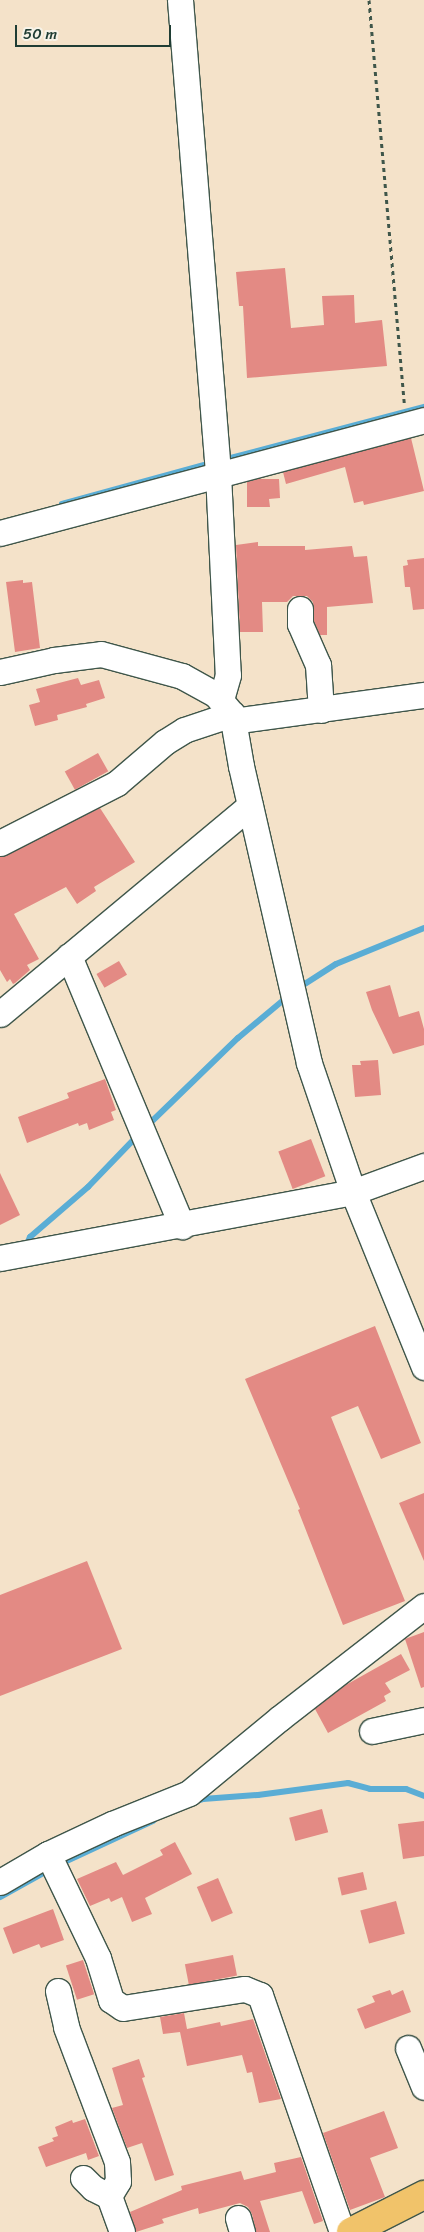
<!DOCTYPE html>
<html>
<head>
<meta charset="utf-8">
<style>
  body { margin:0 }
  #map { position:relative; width:424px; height:2232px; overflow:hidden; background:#f4e2c9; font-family:Sriracha,sans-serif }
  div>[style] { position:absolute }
  .stream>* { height:6px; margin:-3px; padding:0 3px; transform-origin:3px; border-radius:3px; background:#5aadd5 }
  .building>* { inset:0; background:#e38a84; transform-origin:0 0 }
  .path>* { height:3px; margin-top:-1.5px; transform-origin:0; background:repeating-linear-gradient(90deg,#3f564a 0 4px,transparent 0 8px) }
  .roads { filter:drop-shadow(1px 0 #3f564a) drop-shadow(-1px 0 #3f564a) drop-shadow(0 1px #3f564a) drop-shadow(0 -1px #3f564a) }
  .minor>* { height:25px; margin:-12.5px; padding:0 12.5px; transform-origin:12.5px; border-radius:12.5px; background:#fff }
  .major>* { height:28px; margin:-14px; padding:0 14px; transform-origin:14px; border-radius:14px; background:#f1c36a }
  span { translate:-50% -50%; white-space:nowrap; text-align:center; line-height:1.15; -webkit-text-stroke:4px #f7f3e8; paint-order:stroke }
  .scale { position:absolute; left:15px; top:25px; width:156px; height:22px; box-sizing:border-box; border:2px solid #1f3d34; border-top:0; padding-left:6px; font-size:15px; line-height:18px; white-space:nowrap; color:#1f3d34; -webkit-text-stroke:4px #f7f3e8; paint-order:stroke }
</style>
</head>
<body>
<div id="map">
  <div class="stream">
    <i style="left:223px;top:460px;width:208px;rotate:-14.8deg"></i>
    <i style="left:62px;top:504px;width:155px;rotate:-15.4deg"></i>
    <i style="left:297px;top:989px;width:46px;rotate:-32.7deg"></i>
    <i style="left:336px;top:964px;width:95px;rotate:-22.2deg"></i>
    <i style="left:146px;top:1127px;width:128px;rotate:-44.1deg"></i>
    <i style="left:238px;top:1038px;width:64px;rotate:-39.9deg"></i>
    <i style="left:26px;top:1246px;width:10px;rotate:-66deg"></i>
    <i style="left:30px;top:1237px;width:77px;rotate:-40.8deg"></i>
    <i style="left:88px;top:1187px;width:71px;rotate:-46.1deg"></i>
    <i style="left:194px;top:1802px;width:9px;rotate:-18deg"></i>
    <i style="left:203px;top:1799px;width:55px;rotate:-4.2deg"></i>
    <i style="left:258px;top:1795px;width:91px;rotate:-7.6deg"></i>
    <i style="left:348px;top:1783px;width:23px;rotate:15deg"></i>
    <i style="left:370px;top:1789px;width:36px"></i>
    <i style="left:406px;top:1789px;width:19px;rotate:21deg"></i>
    <i style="left:58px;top:1865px;width:105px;rotate:-24.9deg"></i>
    <i style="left:0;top:1897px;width:56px;rotate:-28.9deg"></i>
  </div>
  <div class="building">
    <i style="clip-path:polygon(285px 268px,291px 328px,324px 325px,322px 296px,354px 295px,355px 323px,382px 320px,387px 366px,247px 378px,243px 306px,239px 306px,236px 272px)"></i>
    <i style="clip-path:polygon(411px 438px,424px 491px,364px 505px,363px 501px,354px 503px,345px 467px,286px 484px,283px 472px)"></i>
    <i style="clip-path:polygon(258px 479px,279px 479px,280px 498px,269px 499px,270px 507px,247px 507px,247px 482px)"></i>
    <i style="clip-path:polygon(258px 542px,258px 546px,305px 546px,305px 550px,352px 546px,354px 557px,367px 556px,373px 603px,327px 607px,327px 635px,320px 635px,314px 621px,313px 602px,307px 596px,293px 596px,287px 602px,262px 602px,263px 632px,240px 632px,236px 545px)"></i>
    <i style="clip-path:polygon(424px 558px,424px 609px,413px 610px,410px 587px,405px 587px,403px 566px,408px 565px,407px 560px)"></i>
    <i style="clip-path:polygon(23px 580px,23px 583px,32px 582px,40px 648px,15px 652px,6px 582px)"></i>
    <i style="clip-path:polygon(78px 678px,81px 685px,99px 680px,105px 698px,86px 704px,87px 707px,57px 715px,58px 720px,35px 726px,29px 705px,40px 702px,36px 689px)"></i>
    <i style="left:98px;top:753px;width:21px;height:38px;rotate:61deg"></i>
    <i style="clip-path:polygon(100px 808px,135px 862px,94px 887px,96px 891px,77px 904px,66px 887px,14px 914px,39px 959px,27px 965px,30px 970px,15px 983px,13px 984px,10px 979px,7px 982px,0 970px,0 857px)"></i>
    <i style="left:119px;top:961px;width:16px;height:26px;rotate:60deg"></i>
    <i style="clip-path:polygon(390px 985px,399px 1017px,419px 1011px,424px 1029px,424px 1045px,393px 1054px,372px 1010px,366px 992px)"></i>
    <i style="clip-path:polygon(378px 1060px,381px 1095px,355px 1097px,352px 1065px,361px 1065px,360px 1061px)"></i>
    <i style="clip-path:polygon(105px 1079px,116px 1110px,111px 1112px,114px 1120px,89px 1130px,87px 1123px,79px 1126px,78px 1123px,27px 1143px,18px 1117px,69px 1098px,67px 1093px)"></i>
    <i style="left:311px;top:1139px;width:40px;height:35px;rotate:69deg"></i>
    <i style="clip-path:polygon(0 1173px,20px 1215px,0 1225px)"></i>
    <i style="clip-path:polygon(375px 1326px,421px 1443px,381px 1459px,358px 1406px,331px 1417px,405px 1601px,343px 1625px,298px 1510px,300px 1509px,245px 1379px)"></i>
    <i style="clip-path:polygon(424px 1493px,424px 1561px,399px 1503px)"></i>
    <i style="clip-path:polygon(87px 1561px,122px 1649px,0 1696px,0 1595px)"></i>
    <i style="clip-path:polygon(424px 1632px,424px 1687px,421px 1688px,405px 1639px)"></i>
    <i style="clip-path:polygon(401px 1654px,410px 1670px,385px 1683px,391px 1692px,384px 1696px,386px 1701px,328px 1733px,315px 1709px,344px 1686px)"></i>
    <i style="left:322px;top:1809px;width:24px;height:34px;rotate:75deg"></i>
    <i style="clip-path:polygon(424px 1821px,424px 1856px,403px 1859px,398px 1824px)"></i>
    <i style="clip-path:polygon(175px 1842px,192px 1874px,145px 1898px,152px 1914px,132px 1922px,122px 1897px,111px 1902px,109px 1898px,90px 1906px,77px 1879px,116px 1862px,123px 1875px,163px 1855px,160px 1850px)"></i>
    <i style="left:363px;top:1872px;width:18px;height:26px;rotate:77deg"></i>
    <i style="left:218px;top:1878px;width:38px;height:23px;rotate:67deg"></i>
    <i style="left:396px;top:1901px;width:34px;height:37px;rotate:75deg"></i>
    <i style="clip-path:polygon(53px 1909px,64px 1940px,41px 1948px,39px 1944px,13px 1954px,3px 1928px)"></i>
    <i style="left:233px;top:1955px;width:21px;height:49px;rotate:79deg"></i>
    <i style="left:83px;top:1960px;width:36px;height:18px;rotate:72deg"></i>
    <i style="clip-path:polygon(390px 1990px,392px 1995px,403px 1990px,411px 2012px,365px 2029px,357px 2009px,375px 2002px,372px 1996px)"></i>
    <i style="clip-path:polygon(184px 2013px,187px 2029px,220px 2022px,221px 2026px,253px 2019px,281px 2099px,259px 2103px,252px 2072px,247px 2073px,242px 2055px,187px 2066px,180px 2032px,163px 2034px,160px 2017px)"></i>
    <i style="clip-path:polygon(139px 2059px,145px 2077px,142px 2078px,174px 2175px,155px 2181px,142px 2143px,127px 2148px,112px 2108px,123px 2105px,112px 2068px)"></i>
    <i style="clip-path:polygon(384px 2111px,398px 2148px,370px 2158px,385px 2197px,350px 2210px,323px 2133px)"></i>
    <i style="clip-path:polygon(85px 2119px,99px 2156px,88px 2160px,86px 2153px,46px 2167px,38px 2147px,54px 2141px,52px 2138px,58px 2136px,55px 2127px,72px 2120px,73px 2123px)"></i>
    <i style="clip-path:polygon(301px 2157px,323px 2221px,314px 2224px,302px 2191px,260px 2201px,270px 2232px,256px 2232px,252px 2214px,248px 2207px,240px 2203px,199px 2214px,198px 2208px,162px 2219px,164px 2223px,136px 2232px,130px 2212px,182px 2190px,181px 2186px,241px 2171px,244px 2180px,276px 2172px,274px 2163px)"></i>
  </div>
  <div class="path">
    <i style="left:369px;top:0;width:405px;rotate:85deg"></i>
  </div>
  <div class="roads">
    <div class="minor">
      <i style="left:180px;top:0;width:476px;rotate:85.4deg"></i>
      <i style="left:218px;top:474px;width:201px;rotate:87.2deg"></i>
      <i style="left:228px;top:675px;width:26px;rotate:106deg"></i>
      <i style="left:0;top:533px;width:439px;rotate:-14.9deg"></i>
      <i style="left:300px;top:609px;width:15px;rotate:90deg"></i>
      <i style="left:300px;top:624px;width:45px;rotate:66.3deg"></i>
      <i style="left:318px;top:665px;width:45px;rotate:86.2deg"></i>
      <i style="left:0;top:672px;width:55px;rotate:-12.5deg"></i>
      <i style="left:54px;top:660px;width:47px;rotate:-7.3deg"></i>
      <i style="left:101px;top:654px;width:84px;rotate:15.2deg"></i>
      <i style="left:182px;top:676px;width:39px;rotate:29deg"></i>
      <i style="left:216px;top:695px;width:25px;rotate:50deg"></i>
      <i style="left:232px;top:714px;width:53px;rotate:80.2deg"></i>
      <i style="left:241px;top:766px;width:305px;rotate:77.1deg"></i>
      <i style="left:309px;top:1063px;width:136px;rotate:71.2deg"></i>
      <i style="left:353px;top:1192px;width:189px;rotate:67.9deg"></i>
      <i style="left:233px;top:721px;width:193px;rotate:-7.8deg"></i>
      <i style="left:0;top:843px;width:131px;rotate:-27.1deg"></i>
      <i style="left:117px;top:783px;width:63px;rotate:-40.5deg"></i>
      <i style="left:165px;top:742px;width:22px;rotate:-32deg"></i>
      <i style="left:184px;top:730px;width:51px;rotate:-18.4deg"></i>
      <i style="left:69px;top:956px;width:293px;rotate:67.3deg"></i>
      <i style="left:0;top:1014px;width:325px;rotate:-39.8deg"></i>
      <i style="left:0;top:1258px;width:359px;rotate:-10.6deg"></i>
      <i style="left:353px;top:1192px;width:76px;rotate:-20.1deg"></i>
      <i style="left:372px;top:1731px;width:53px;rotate:-11.9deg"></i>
      <i style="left:48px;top:1854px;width:115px;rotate:64.3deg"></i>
      <i style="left:98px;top:1958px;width:44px;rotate:72.8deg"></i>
      <i style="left:111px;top:2000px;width:14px;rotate:34deg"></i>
      <i style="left:123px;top:2008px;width:123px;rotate:-8.9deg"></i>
      <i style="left:245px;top:1989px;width:16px;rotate:22deg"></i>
      <i style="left:260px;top:1995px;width:251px;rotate:70.9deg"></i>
      <i style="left:0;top:1882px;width:56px;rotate:-30.3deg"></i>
      <i style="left:48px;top:1854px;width:71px;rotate:-25.1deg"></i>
      <i style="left:112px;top:1824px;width:83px;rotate:-21.9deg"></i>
      <i style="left:189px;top:1793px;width:118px;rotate:-39.5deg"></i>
      <i style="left:280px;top:1718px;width:182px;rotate:-37.9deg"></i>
      <i style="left:58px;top:1991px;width:37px;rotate:77deg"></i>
      <i style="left:66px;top:2027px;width:144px;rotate:69.3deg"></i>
      <i style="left:117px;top:2162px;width:19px;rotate:87deg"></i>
      <i style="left:118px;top:2181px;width:17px;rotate:121deg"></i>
      <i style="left:109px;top:2196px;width:38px;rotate:70deg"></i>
      <i style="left:408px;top:2048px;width:42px;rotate:67.7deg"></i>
      <i style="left:83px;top:2178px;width:14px;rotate:45deg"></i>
      <i style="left:93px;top:2188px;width:18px;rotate:27deg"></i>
      <i style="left:238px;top:2218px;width:15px;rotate:74deg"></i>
    </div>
    <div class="major">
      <i style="left:351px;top:2232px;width:82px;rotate:-26.9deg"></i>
    </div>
  </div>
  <div class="scale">50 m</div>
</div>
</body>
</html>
